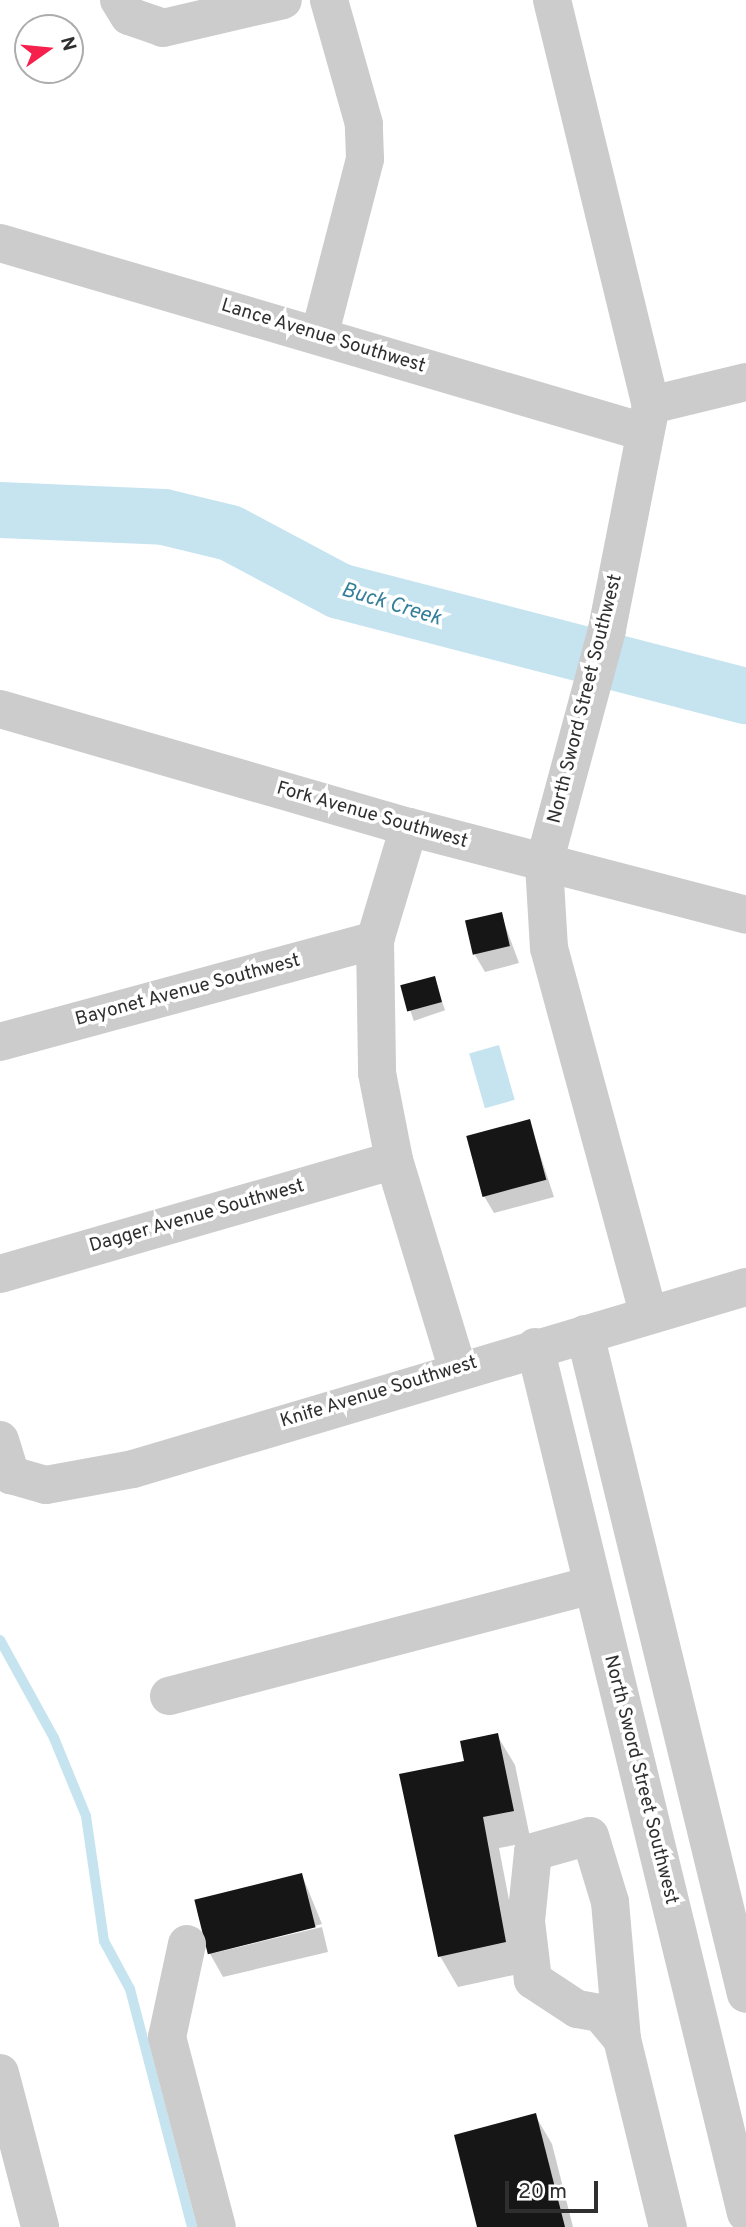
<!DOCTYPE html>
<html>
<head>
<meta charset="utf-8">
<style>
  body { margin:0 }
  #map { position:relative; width:746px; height:2227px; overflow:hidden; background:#fff; font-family:Overpass,sans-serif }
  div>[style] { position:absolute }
  .water>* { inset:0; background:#c6e4ef; transform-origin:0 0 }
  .shadow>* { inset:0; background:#0003; transform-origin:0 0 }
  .stream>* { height:10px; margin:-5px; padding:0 5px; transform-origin:5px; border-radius:5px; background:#c6e4ef }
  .river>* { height:56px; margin:-28px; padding:0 28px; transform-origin:28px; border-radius:28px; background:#c6e4ef }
  .building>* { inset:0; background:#161616; transform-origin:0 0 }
  .minor>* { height:38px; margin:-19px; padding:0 19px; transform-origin:19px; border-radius:19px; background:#ccc }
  span { translate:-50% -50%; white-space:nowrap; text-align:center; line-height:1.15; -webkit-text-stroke:7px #fff; paint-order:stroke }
  .street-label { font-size:19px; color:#2f2f2f }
  .water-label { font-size:21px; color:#347f99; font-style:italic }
  .north { position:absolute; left:14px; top:14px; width:70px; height:70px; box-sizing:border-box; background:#fff; border:2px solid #acacac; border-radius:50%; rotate:75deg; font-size:19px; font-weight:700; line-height:28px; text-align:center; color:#2f2f2f }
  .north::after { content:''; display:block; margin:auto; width:24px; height:32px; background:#f6204c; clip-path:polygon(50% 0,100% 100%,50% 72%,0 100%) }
  .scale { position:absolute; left:505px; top:2181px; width:93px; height:32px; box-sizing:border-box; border:4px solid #2f2f2f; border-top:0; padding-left:9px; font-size:21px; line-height:24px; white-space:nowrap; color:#2f2f2f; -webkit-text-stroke:5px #fff; paint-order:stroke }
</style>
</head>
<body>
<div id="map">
  <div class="water">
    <i style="left:499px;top:1045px;width:57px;height:31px;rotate:74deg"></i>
  </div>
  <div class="shadow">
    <i style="clip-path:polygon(501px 914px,519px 963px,485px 972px,475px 955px)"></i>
    <i style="left:434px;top:978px;width:34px;height:33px;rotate:71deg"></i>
    <i style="clip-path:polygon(529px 1121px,554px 1197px,494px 1213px,484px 1196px)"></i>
    <i style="clip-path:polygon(497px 1735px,515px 1765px,531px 1842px,499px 1848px,523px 1973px,458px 1987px,440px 1956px,466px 1762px)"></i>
    <i style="clip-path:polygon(302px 1875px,322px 1924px,214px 1953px,322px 1927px,328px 1952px,223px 1977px,209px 1952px)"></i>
    <i style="clip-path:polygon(535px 2115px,552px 2144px,573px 2227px,479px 2227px)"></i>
  </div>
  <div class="stream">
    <i style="left:0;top:1640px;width:112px;rotate:61.1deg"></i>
    <i style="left:54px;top:1738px;width:84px;rotate:67.7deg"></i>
    <i style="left:86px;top:1816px;width:126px;rotate:81.8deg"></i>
    <i style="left:104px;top:1941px;width:55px;rotate:61.6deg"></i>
    <i style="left:130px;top:1989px;width:246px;rotate:75.4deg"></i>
  </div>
  <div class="river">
    <i style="left:0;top:510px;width:164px;rotate:2.4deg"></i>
    <i style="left:164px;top:517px;width:68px;rotate:13.6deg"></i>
    <i style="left:230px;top:533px;width:123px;rotate:28deg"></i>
    <i style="left:339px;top:591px;width:420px;rotate:14.5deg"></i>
  </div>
  <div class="building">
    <i style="left:502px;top:912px;width:35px;height:38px;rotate:77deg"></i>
    <i style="left:435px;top:976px;width:27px;height:36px;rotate:75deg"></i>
    <i style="left:530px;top:1119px;width:63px;height:66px;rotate:75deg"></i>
    <i style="clip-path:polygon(498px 1733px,514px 1811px,483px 1817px,506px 1942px,438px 1957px,399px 1774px,464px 1761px,460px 1741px)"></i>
    <i style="left:302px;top:1873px;width:56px;height:111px;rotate:76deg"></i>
    <i style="clip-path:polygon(536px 2113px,565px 2227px,477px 2227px,454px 2135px)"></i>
  </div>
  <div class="minor">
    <i style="left:119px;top:0;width:19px;rotate:58deg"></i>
    <i style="left:129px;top:16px;width:36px;rotate:19deg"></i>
    <i style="left:163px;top:28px;width:123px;rotate:-13.1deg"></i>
    <i style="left:552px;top:0;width:417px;rotate:76.3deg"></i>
    <i style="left:651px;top:405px;width:229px;rotate:101.1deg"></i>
    <i style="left:607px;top:630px;width:242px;rotate:105.1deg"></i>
    <i style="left:544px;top:864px;width:84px;rotate:86.6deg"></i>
    <i style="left:549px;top:948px;width:380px;rotate:74.8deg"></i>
    <i style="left:0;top:243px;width:671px;rotate:16.36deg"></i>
    <i style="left:320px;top:333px;width:180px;rotate:-75.5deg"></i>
    <i style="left:365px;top:159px;width:35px;rotate:-92deg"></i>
    <i style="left:364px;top:124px;width:129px;rotate:-105.8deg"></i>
    <i style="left:651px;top:405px;width:98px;rotate:-13.6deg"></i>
    <i style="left:0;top:709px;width:426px;rotate:16.1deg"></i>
    <i style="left:409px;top:827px;width:348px;rotate:14.6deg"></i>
    <i style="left:409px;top:827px;width:118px;rotate:106.7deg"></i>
    <i style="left:375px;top:940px;width:133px;rotate:89.1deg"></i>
    <i style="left:377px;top:1073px;width:89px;rotate:78.9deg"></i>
    <i style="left:394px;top:1160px;width:217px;rotate:73.1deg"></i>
    <i style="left:0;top:1042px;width:389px;rotate:-15.2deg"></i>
    <i style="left:0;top:1274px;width:410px;rotate:-16.1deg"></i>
    <i style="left:585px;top:1334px;width:679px;rotate:76.29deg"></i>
    <i style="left:535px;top:1347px;width:891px;rotate:76.31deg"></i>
    <i style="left:0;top:1440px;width:37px;rotate:73deg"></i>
    <i style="left:11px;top:1475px;width:36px;rotate:16deg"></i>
    <i style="left:46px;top:1485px;width:88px;rotate:-10.4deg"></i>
    <i style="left:133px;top:1469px;width:639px;rotate:-16.54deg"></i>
    <i style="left:169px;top:1696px;width:437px;rotate:-14.7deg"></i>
    <i style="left:187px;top:1944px;width:95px;rotate:102.1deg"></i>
    <i style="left:167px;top:2037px;width:196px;rotate:75.3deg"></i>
    <i style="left:622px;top:2039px;width:34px;rotate:-130deg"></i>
    <i style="left:600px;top:2013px;width:23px;rotate:-170deg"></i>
    <i style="left:577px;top:2009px;width:53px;rotate:-146.6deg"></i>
    <i style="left:533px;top:1980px;width:59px;rotate:-96.8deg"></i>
    <i style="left:526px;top:1921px;width:69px;rotate:-84.2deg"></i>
    <i style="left:533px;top:1852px;width:59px;rotate:-15.7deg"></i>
    <i style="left:590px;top:1836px;width:69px;rotate:73.1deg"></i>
    <i style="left:610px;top:1902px;width:138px;rotate:85deg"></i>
    <i style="left:622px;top:2039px;width:194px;rotate:76.3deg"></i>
    <i style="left:0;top:2073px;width:159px;rotate:75.4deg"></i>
  </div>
  <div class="street-label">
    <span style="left:323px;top:337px;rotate:17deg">Lance Avenue Southwest</span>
    <span style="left:586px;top:699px;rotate:-76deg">North Sword Street Southwest</span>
    <span style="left:372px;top:816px;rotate:16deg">Fork Avenue Southwest</span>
    <span style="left:188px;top:991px;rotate:-15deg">Bayonet Avenue Southwest</span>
    <span style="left:197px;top:1217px;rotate:-16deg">Dagger Avenue Southwest</span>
    <span style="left:379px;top:1393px;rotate:-17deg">Knife Avenue Southwest</span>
    <span style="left:640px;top:1780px;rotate:76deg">North Sword Street Southwest</span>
  </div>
  <div class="water-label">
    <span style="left:391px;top:605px;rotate:17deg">Buck Creek</span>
  </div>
  <div class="north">N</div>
  <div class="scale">20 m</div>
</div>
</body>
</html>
